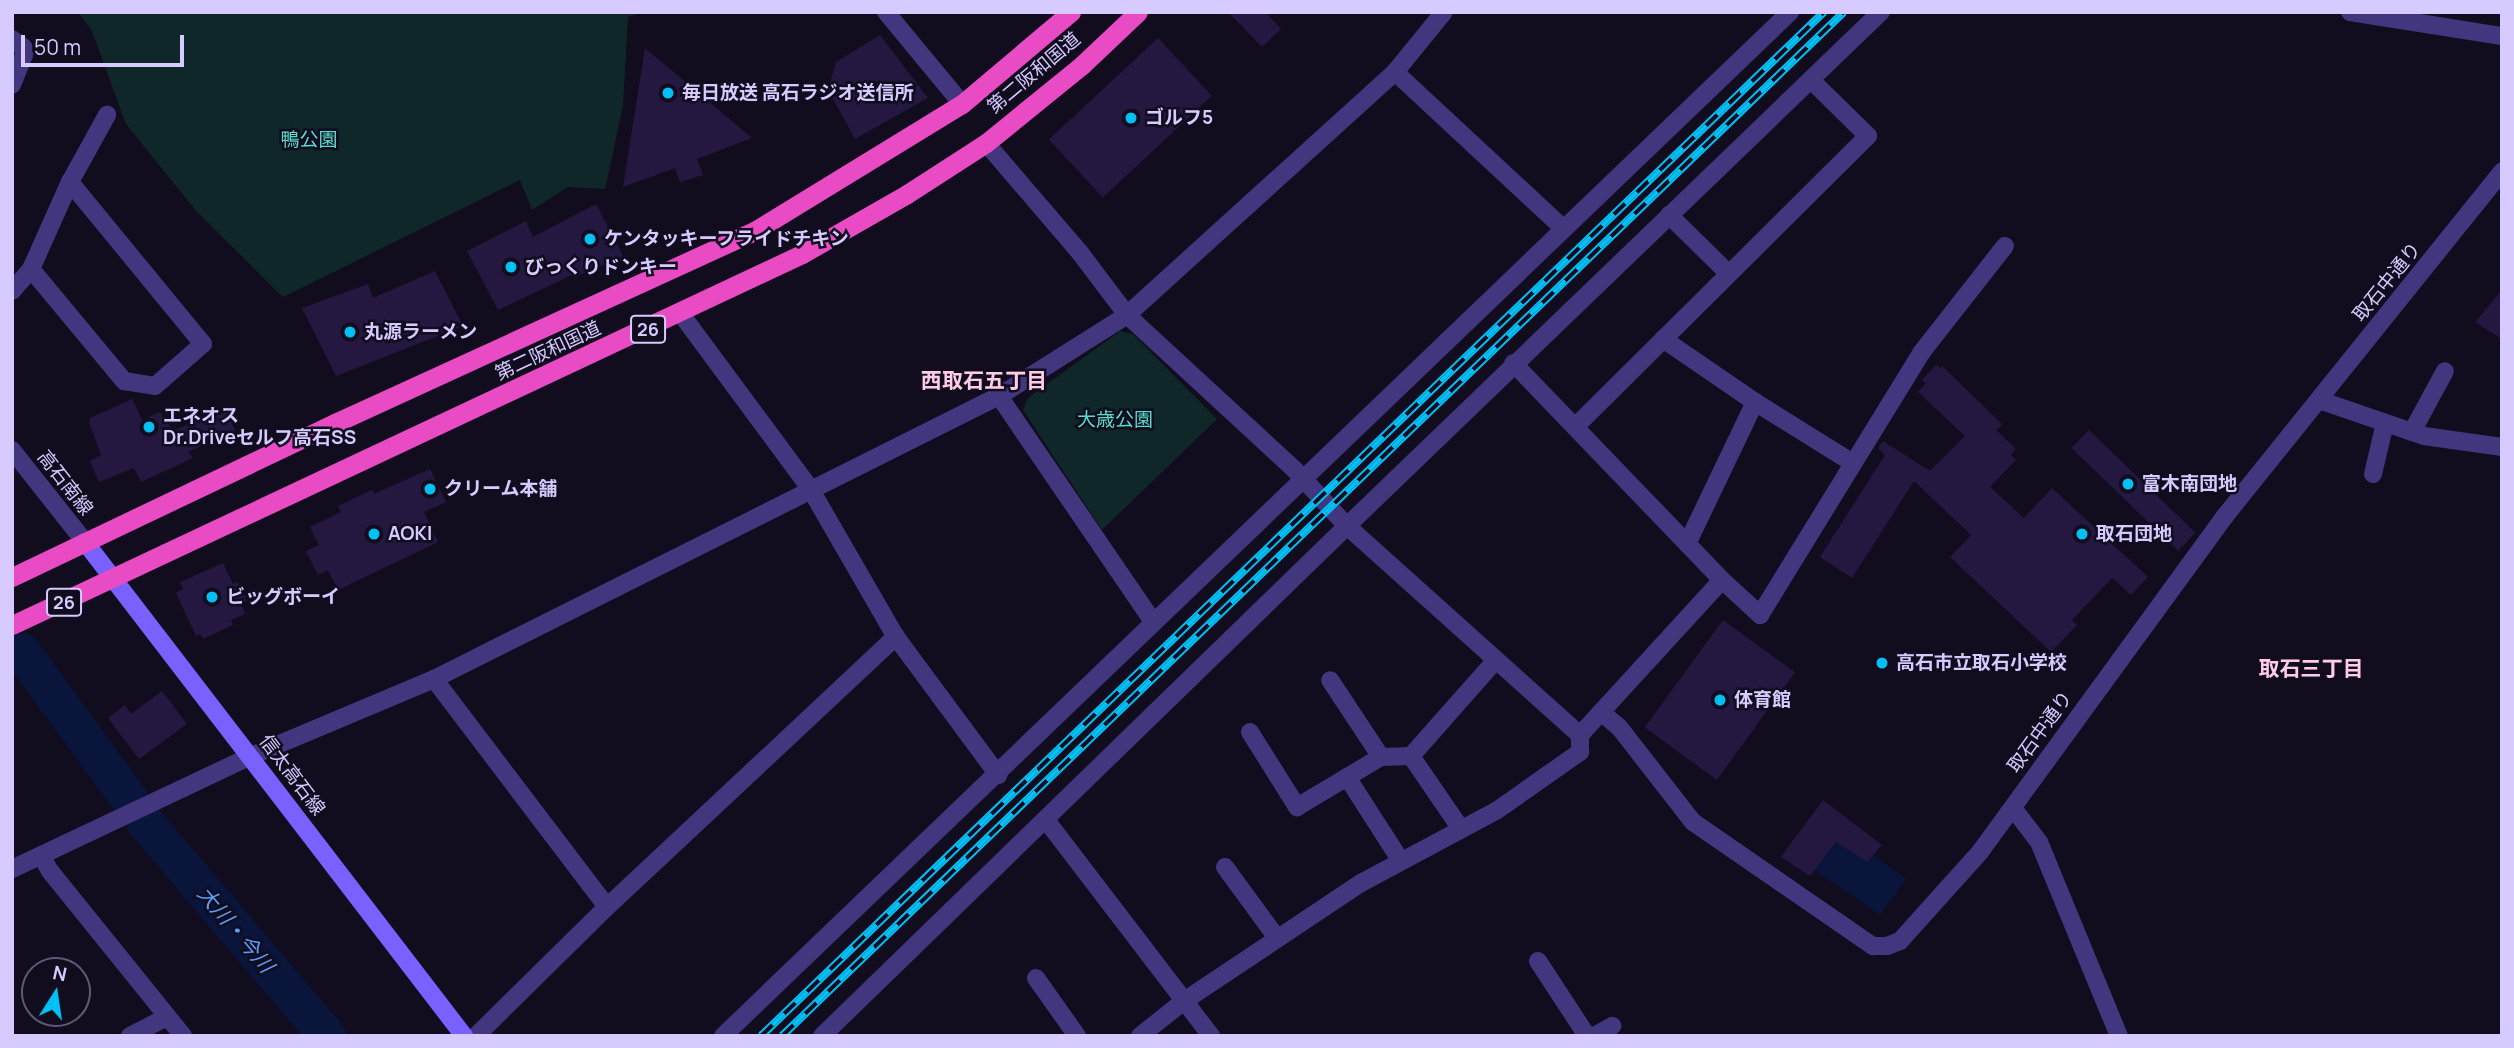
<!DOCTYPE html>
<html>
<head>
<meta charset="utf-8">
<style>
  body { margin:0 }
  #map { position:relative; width:2514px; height:1048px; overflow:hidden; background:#120c1f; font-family:Manrope,"Noto Sans JP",sans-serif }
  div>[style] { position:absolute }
  .green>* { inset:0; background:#0f2729 }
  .water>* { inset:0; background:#09153b }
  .river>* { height:38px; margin:-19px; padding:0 19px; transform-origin:19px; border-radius:19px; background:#09153b }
  .building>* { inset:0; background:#251840; transform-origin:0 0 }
  .minor>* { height:18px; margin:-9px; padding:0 9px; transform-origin:9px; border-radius:9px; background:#42377e }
  .tertiary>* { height:18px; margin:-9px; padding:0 9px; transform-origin:9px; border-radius:9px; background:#42377e }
  .secondary>* { height:18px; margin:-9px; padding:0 9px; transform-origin:9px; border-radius:9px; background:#7861ff }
  .trunk>* { height:19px; margin:-9.5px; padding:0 9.5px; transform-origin:9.5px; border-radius:9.5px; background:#e94bc4 }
  .rail>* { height:8px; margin-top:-4px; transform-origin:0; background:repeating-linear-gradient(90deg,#120c1f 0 16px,#00c0f5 0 32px); box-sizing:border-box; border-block:2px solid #00c0f5 }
  .dots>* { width:19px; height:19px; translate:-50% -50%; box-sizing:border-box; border:4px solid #120c1f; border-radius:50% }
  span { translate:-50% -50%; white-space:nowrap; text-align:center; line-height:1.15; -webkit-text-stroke:5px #120c1f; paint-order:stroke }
  .shield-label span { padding:2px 5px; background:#120c1f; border:2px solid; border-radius:5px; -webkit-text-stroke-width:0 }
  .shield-label { font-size:18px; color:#d6caff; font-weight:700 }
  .street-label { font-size:19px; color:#d6caff }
  .poi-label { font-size:19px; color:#d6caff; font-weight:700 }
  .left { translate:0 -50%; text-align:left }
  .park-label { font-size:19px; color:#57decd }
  .neighbourhood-label { font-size:21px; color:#ffcce6; font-weight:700 }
  .water-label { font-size:21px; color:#589eff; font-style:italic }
  .frame { position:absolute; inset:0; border:14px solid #d6caff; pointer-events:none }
  .north { position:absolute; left:21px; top:957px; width:70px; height:70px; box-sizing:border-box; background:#120c1f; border:2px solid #605879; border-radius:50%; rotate:12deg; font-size:19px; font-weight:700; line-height:28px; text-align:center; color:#d6caff }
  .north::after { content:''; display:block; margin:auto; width:24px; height:32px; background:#00c0f5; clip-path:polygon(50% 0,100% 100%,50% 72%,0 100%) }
  .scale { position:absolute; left:21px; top:35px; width:163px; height:32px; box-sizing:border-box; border:4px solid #d6caff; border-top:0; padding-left:9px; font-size:21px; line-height:24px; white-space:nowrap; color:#d6caff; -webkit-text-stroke:5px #120c1f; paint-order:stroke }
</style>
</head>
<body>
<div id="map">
  <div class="green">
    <i style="clip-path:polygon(78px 12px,644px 12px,628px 17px,623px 106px,605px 189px,568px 187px,532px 210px,520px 180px,283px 297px,197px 212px,126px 124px,92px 31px)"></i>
    <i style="clip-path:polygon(1120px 331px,1133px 334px,1217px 419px,1102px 530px,1023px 410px,1028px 398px)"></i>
  </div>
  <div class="water">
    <i style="clip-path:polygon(1836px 842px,1867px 862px,1873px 855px,1906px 879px,1880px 915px,1815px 870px)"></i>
  </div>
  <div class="river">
    <i style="left:22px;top:652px;width:183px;rotate:53.9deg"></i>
    <i style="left:145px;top:822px;width:281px;rotate:49.6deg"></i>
  </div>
  <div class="building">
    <i style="clip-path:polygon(1228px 12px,1265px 12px,1281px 29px,1262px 47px)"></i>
    <i style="clip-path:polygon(880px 35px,928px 98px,855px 139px,828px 90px,836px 62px)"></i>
    <i style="left:1158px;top:38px;width:79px;height:149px;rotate:47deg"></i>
    <i style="clip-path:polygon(645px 48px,752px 138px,697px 159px,703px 175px,680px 182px,675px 168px,623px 187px)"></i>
    <i style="clip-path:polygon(596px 204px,623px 256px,579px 275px,578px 272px,498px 310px,467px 251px,526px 221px,533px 237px)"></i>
    <i style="clip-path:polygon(435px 271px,463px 326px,336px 376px,302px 308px,368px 284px,373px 298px)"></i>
    <i style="clip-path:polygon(2502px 290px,2502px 339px,2475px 322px)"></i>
    <i style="clip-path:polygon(1936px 365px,1940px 368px,1942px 366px,2002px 424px,1996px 430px,2016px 449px,2011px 455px,2016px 460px,1990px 487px,2024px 518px,2052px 488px,2148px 577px,2131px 595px,2112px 578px,2072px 620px,2077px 625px,2051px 652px,1950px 557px,1971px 535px,1914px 481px,1852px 578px,1820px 557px,1885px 455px,1878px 448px,1883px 441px,1930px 471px,1965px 436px,1918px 392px,1926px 383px,1922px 380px)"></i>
    <i style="clip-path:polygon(132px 399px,142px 420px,160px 412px,173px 431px,225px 408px,235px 430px,188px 452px,193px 458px,141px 482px,134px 468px,99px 482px,90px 461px,101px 455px,89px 422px,90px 418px)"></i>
    <i style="left:2089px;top:430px;width:148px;height:25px;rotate:44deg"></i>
    <i style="clip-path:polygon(430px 469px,446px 502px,424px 512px,438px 542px,338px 590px,328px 570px,318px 575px,306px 551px,319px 545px,310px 527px,341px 512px,338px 506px,372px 490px,374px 494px)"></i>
    <i style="clip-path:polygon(223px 563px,233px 584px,238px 582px,247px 601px,241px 604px,245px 614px,231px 620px,233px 625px,203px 639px,200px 634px,196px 636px,176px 593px,183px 589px,180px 582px)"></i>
    <i style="left:1723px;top:620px;width:89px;height:133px;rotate:36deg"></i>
    <i style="clip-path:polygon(162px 691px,187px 724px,139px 759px,108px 718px,125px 705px,131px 714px)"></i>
    <i style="clip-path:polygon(1823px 800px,1882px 845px,1867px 862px,1836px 842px,1810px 876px,1781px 857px)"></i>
  </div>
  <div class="minor">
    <i style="left:886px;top:12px;width:119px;rotate:50.4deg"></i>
    <i style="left:12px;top:39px;width:14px;rotate:36deg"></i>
    <i style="left:23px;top:47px;width:8px;rotate:83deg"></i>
    <i style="left:24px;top:55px;width:32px;rotate:112deg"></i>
    <i style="left:1395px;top:72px;width:231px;rotate:42.9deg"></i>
    <i style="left:986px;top:143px;width:146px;rotate:49.4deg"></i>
    <i style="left:1081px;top:254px;width:76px;rotate:53deg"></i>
    <i style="left:1127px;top:315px;width:227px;rotate:42.7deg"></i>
    <i style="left:1294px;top:469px;width:78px;rotate:47.1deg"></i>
    <i style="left:1347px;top:526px;width:313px;rotate:41.9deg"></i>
    <i style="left:1669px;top:215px;width:84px;rotate:44.5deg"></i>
    <i style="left:31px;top:269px;width:146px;rotate:50.3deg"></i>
    <i style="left:124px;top:381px;width:31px;rotate:9deg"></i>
    <i style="left:155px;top:386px;width:64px;rotate:-41.2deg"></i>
    <i style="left:203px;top:344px;width:210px;rotate:-129.4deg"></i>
    <i style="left:12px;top:291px;width:29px;rotate:-49deg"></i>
    <i style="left:31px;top:269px;width:95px;rotate:-65.9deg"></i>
    <i style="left:70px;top:182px;width:77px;rotate:-61.1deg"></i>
    <i style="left:681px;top:314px;width:219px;rotate:53.5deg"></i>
    <i style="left:811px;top:490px;width:170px;rotate:60deg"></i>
    <i style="left:896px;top:637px;width:172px;rotate:53.5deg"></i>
    <i style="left:1663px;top:339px;width:112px;rotate:34.4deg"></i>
    <i style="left:1755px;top:402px;width:115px;rotate:31.9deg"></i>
    <i style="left:999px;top:396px;width:273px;rotate:55.7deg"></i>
    <i style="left:2319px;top:400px;width:111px;rotate:18.9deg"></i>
    <i style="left:2424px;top:436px;width:79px;rotate:8deg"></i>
    <i style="left:1575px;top:427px;width:413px;rotate:-44.8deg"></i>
    <i style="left:1868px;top:136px;width:80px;rotate:-135.5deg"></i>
    <i style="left:2412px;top:432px;width:69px;rotate:-61.6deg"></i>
    <i style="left:2373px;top:474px;width:52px;rotate:-76.8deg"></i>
    <i style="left:1687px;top:544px;width:157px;rotate:-64.4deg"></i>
    <i style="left:1722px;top:580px;width:52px;rotate:42.6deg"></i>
    <i style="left:1760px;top:615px;width:308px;rotate:-58.4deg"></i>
    <i style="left:1921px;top:353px;width:136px;rotate:-51.9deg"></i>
    <i style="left:434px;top:679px;width:286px;rotate:52.8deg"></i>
    <i style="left:1601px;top:712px;width:23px;rotate:40deg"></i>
    <i style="left:1619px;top:727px;width:120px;rotate:52.1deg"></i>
    <i style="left:1693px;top:822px;width:219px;rotate:34.6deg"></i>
    <i style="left:1873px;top:946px;width:14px"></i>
    <i style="left:1887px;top:946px;width:14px;rotate:-21deg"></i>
    <i style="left:1900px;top:941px;width:120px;rotate:-48deg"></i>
    <i style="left:1980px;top:852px;width:416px;rotate:-53.9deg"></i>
    <i style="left:2225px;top:516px;width:442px;rotate:-51.2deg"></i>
    <i style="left:1250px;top:732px;width:89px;rotate:57.9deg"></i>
    <i style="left:1297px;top:807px;width:98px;rotate:-30.8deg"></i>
    <i style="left:1381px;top:757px;width:92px;rotate:-123.5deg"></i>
    <i style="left:1411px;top:756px;width:88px;rotate:55.6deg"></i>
    <i style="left:1381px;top:757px;width:30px;rotate:-2deg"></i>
    <i style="left:1411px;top:756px;width:128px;rotate:-48.5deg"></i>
    <i style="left:1347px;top:777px;width:100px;rotate:57.3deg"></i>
    <i style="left:2013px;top:808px;width:43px;rotate:52.6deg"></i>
    <i style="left:2039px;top:842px;width:210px;rotate:67.6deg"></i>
    <i style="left:1046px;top:820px;width:272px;rotate:52.6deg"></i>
    <i style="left:41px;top:855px;width:18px;rotate:61deg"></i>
    <i style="left:50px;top:871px;width:212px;rotate:51.1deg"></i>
    <i style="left:1225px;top:867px;width:88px;rotate:53.8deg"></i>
    <i style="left:12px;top:869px;width:264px;rotate:-25.3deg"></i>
    <i style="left:251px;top:756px;width:199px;rotate:-22.8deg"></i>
    <i style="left:434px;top:679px;width:632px;rotate:-26.61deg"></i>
    <i style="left:999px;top:396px;width:151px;rotate:-32.3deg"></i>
    <i style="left:1127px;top:315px;width:362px;rotate:-42.2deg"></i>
    <i style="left:1395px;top:72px;width:77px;rotate:-50.8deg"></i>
    <i style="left:1538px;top:961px;width:90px;rotate:56.8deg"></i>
    <i style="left:1036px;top:978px;width:71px;rotate:54.7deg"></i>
    <i style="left:130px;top:1036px;width:42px;rotate:-27.2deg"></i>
    <i style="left:476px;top:1036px;width:184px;rotate:-44.6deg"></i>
    <i style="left:607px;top:907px;width:396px;rotate:-43.1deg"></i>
    <i style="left:723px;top:1036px;width:1479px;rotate:-43.82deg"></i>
    <i style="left:822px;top:1036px;width:732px;rotate:-44.17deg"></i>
    <i style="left:1140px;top:1036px;width:56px;rotate:-38.5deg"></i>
    <i style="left:1184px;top:1001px;width:213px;rotate:-33.7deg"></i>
    <i style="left:1361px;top:883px;width:153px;rotate:-28.1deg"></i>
    <i style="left:1496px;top:811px;width:103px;rotate:-35.1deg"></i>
    <i style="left:1580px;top:752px;width:17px;rotate:-90deg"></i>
    <i style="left:1580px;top:735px;width:210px;rotate:-47.5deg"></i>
    <i style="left:1722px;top:580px;width:301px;rotate:-133.9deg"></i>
    <i style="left:1594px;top:1036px;width:21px;rotate:-29deg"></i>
  </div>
  <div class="tertiary">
    <i style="left:2350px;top:12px;width:154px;rotate:9deg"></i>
    <i style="left:12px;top:450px;width:117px;rotate:51.6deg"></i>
    <i style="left:1347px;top:526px;width:741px;rotate:-43.91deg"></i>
  </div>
  <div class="secondary">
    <i style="left:85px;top:542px;width:623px;rotate:52.5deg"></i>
  </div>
  <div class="trunk">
    <i style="left:12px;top:577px;width:358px;rotate:-25.5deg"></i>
    <i style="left:335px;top:423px;width:463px;rotate:-24.6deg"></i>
    <i style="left:756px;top:230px;width:241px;rotate:-31.5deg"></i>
    <i style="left:962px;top:104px;width:143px;rotate:-40.2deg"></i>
    <i style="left:12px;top:625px;width:873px;rotate:-25.16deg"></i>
    <i style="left:802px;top:254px;width:121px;rotate:-29.7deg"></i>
    <i style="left:907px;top:194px;width:94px;rotate:-32.8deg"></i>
    <i style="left:986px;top:143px;width:124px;rotate:-39.1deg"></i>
    <i style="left:1082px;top:65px;width:77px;rotate:-43.4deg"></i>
  </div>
  <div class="rail">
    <i style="left:761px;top:1036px;width:1476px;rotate:-43.93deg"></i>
    <i style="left:782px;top:1036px;width:1475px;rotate:-43.96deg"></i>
  </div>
  <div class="dots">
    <i style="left:668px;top:93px;background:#00c0f5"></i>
    <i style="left:1131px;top:118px;background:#00c0f5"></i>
    <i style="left:590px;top:239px;background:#00c0f5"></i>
    <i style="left:511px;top:267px;background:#00c0f5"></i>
    <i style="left:350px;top:332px;background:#00c0f5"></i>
    <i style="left:149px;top:427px;background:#00c0f5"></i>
    <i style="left:2128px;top:484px;background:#00c0f5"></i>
    <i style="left:430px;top:489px;background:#00c0f5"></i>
    <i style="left:374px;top:534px;background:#00c0f5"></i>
    <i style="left:2082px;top:534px;background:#00c0f5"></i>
    <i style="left:212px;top:597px;background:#00c0f5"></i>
    <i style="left:1882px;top:663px;background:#00c0f5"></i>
    <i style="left:1720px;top:700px;background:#00c0f5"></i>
  </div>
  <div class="shield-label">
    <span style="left:648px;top:329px">26</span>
    <span style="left:64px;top:602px">26</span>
  </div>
  <div class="street-label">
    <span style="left:1034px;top:73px;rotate:-40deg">第二阪和国道</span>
    <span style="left:2387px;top:282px;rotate:-51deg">取石中通り</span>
    <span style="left:548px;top:351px;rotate:-25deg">第二阪和国道</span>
    <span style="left:65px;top:483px;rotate:52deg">高石南線</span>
    <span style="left:2040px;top:732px;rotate:-54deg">取石中通り</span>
    <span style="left:292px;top:775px;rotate:53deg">信太高石線</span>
  </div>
  <div class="poi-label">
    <span class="left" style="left:682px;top:93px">毎日放送 高石ラジオ送信所</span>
    <span class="left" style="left:1145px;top:118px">ゴルフ5</span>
    <span class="left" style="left:604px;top:239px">ケンタッキーフライドチキン</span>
    <span class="left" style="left:525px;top:267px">びっくりドンキー</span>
    <span class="left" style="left:364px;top:332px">丸源ラーメン</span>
    <span class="left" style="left:163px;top:427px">エネオス<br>Dr.Driveセルフ高石SS</span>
    <span class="left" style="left:2142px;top:484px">富木南団地</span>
    <span class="left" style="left:444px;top:489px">クリーム本舗</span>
    <span class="left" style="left:388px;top:534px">AOKI</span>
    <span class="left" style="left:2096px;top:534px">取石団地</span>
    <span class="left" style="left:226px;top:597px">ビッグボーイ</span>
    <span class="left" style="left:1896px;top:663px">高石市立取石小学校</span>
    <span class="left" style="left:1734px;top:700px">体育館</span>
  </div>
  <div class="park-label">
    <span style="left:309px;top:140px">鴨公園</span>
    <span style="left:1115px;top:420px">大歳公園</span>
  </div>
  <div class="neighbourhood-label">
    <span style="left:984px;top:380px">西取石五丁目</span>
    <span style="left:2311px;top:668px">取石三丁目</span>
  </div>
  <div class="water-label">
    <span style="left:236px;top:929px;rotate:50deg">大川・今川</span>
  </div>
  <div class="frame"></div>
  <div class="north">N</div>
  <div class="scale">50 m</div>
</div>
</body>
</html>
